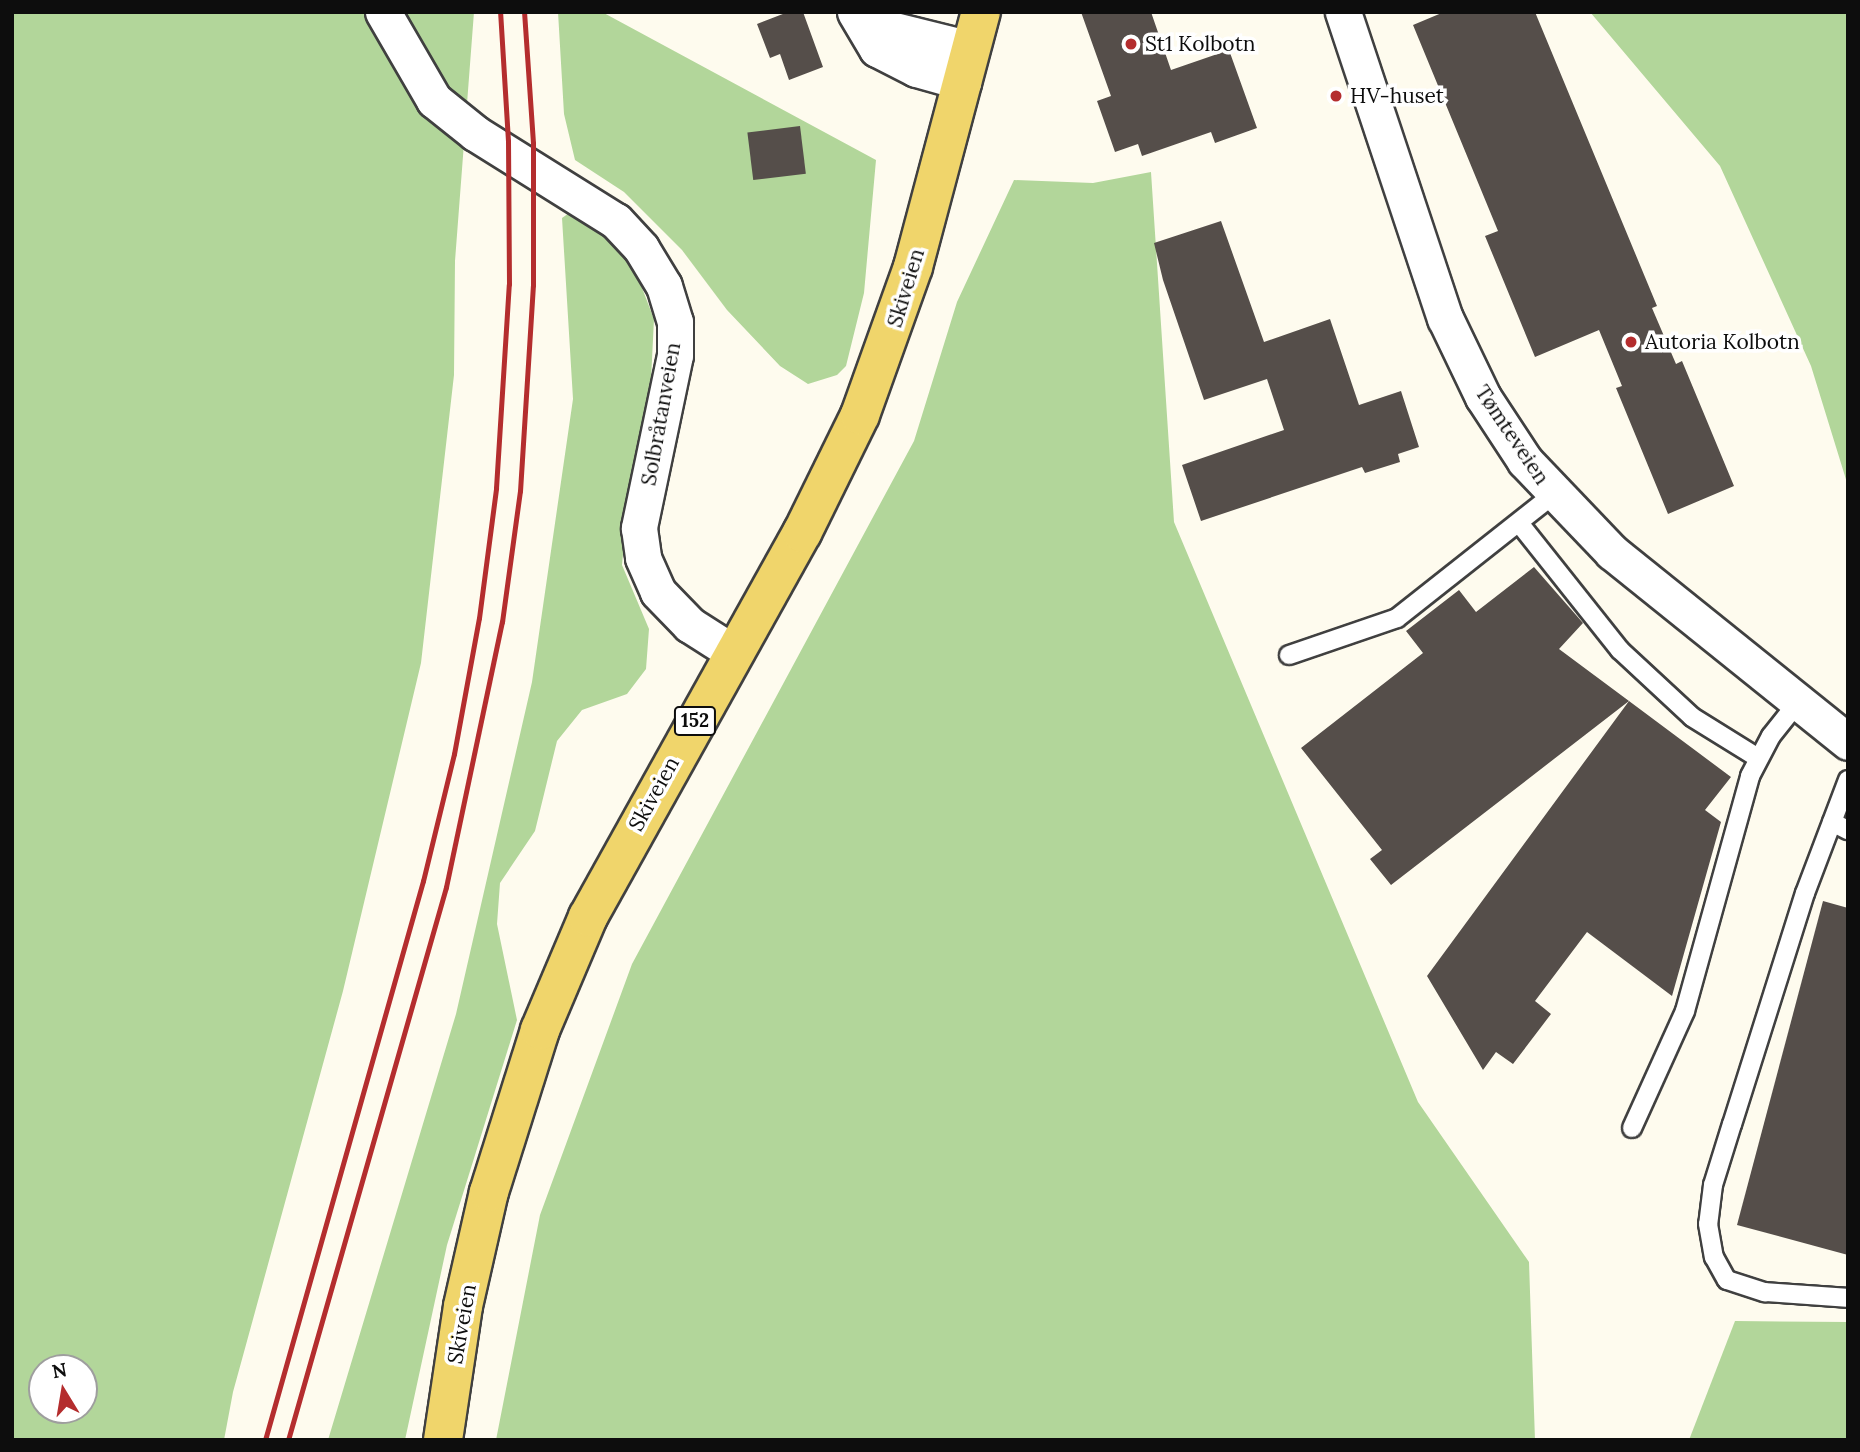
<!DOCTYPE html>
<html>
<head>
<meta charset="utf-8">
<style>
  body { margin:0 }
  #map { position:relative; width:1860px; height:1452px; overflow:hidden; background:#fefbee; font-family:Lora,serif }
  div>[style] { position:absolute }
  .forest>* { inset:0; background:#b2d69a }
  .building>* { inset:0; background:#554e4a; transform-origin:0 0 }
  .roads { filter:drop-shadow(2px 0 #404040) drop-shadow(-2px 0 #404040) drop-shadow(0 2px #404040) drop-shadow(0 -2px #404040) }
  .service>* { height:18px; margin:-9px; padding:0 9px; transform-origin:9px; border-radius:9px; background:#fff }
  .minor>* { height:35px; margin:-17.5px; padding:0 17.5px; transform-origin:17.5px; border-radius:17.5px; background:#fff }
  .primary>* { height:38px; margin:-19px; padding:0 19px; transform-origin:19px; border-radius:19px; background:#f0d56b }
  .rail>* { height:5px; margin:-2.5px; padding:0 2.5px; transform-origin:2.5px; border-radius:2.5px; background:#b42d2e }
  .dots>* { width:19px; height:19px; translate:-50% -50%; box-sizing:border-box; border:4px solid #fff; border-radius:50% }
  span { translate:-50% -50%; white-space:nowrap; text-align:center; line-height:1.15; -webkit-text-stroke:7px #fff; paint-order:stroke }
  .shield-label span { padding:2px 5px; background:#fff; border:2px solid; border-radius:5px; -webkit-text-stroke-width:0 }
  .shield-label { font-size:19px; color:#0d0d0d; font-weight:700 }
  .poi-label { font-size:21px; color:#0d0d0d }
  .left { translate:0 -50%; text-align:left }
  .street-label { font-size:21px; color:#0d0d0d }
  .frame { position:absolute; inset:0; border:14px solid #0d0d0d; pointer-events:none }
  .north { position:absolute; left:28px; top:1354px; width:70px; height:70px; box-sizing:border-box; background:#fff; border:2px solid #9e9e9e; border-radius:50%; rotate:349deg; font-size:19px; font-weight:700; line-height:28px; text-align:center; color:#0d0d0d }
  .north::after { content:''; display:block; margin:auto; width:24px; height:32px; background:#b42d2e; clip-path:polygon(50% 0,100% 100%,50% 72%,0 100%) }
</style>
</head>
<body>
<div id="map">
  <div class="forest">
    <i style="clip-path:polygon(evenodd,12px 12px,474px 12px,455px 261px,454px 375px,421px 663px,343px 991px,233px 1392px,224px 1440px,12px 1440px,12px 12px,42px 1368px,84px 1368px,84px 1410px,42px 1410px,42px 1368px)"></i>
    <i style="clip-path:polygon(558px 12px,602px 12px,876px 160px,864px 293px,846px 366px,837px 375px,808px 384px,780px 366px,727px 310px,682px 250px,624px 192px,575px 160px,564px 114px)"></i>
    <i style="clip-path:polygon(1590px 12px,1848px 12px,1848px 486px,1811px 366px,1720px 166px)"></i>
    <i style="clip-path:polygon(1151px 172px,1174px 522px,1418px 1102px,1529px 1262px,1535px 1440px,496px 1440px,540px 1215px,632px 964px,914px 441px,957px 302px,1014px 180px,1093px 183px)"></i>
    <i style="clip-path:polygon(572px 211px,603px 230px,637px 275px,654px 319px,650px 400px,628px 499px,622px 565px,649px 629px,646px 669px,627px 694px,582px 710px,557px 741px,535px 831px,500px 883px,497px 924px,517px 1020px,447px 1245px,405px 1440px,328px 1440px,456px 1014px,532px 682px,573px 399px,562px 218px)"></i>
    <i style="clip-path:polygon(1735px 1321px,1848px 1322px,1848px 1440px,1689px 1440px)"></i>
  </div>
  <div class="building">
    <i style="clip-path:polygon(788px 12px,803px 12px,823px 67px,789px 80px,780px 54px,770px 58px,757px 24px)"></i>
    <i style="clip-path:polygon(1081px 12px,1151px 12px,1171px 70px,1229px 50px,1257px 128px,1215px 143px,1211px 132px,1142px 156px,1138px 144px,1115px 152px,1097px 101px,1111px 96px)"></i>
    <i style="clip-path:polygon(1444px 12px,1535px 12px,1657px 306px,1652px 308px,1676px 364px,1682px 361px,1734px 486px,1668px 514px,1616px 388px,1622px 386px,1599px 330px,1535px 357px,1485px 236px,1498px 231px,1413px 25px)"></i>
    <i style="left:800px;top:126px;width:48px;height:53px;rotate:83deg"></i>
    <i style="clip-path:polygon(1221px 221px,1264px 342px,1330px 319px,1359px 405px,1401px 391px,1419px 447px,1398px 454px,1400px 462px,1365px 473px,1362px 467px,1201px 521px,1182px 465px,1284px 430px,1267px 379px,1204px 400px,1163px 280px,1154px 243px)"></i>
    <i style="clip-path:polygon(1534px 567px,1583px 623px,1559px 649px,1629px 701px,1391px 885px,1370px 859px,1382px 850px,1301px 748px,1423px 653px,1406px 631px,1459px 590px,1476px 612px)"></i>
    <i style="clip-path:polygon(1629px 701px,1731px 777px,1705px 810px,1721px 822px,1672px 996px,1587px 932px,1535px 1001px,1551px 1014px,1513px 1064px,1496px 1052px,1483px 1070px,1427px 976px)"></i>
    <i style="clip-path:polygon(1823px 901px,1848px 908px,1848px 1255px,1737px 1225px)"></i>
  </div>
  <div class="roads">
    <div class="service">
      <i style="left:1519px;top:523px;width:162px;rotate:51.5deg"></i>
      <i style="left:1620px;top:650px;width:98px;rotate:42.9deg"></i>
      <i style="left:1692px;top:717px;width:78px;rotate:31.8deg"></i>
      <i style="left:1289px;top:655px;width:114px;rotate:-18.9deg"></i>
      <i style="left:1397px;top:618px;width:199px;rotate:-38.3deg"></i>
      <i style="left:1848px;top:780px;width:121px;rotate:110.8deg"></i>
      <i style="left:1805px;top:893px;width:242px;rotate:107.5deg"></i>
      <i style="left:1732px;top:1124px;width:64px;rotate:107.3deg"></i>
      <i style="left:1713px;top:1185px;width:39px;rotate:97deg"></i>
      <i style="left:1708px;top:1224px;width:34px;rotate:80deg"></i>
      <i style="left:1714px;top:1257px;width:26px;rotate:61deg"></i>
      <i style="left:1727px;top:1280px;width:40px;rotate:18deg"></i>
      <i style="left:1765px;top:1292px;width:83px;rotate:4.1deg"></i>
      <i style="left:1832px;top:822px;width:18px;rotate:27deg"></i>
      <i style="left:1632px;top:1128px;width:128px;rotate:-65.6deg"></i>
      <i style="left:1685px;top:1011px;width:244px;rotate:-74.5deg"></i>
      <i style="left:1750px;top:776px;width:45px;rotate:-62.3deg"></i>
      <i style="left:1771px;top:736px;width:43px;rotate:-51.5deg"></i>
    </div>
    <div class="minor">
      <i style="left:383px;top:12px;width:102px;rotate:59.9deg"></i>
      <i style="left:434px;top:100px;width:53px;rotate:38.8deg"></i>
      <i style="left:475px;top:133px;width:166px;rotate:32deg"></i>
      <i style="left:616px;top:221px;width:37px;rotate:47deg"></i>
      <i style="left:641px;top:248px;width:44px;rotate:58.8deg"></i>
      <i style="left:664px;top:286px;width:38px;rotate:73deg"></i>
      <i style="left:675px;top:322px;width:33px;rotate:90deg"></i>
      <i style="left:675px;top:355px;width:177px;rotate:101.8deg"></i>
      <i style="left:639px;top:528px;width:30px;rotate:82deg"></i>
      <i style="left:643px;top:558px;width:37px;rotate:66deg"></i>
      <i style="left:658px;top:592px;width:46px;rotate:45.9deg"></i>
      <i style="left:690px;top:625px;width:52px;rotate:32.5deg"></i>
      <i style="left:855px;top:12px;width:43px;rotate:59.3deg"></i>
      <i style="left:877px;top:49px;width:44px;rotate:27.1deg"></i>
      <i style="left:916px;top:69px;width:49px;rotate:15.5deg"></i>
      <i style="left:1343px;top:12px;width:323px;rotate:71.6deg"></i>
      <i style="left:1445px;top:318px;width:88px;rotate:64.3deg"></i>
      <i style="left:1483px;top:397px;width:77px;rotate:56.7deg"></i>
      <i style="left:1525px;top:461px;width:126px;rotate:46.3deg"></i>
      <i style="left:1612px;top:552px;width:303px;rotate:38.8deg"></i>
      <i style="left:862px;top:22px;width:112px;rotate:13.9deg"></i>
    </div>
    <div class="primary">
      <i style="left:443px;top:1440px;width:135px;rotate:-81.5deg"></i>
      <i style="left:463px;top:1306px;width:117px;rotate:-77.2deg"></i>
      <i style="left:489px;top:1192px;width:170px;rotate:-72.5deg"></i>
      <i style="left:540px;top:1030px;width:123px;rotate:-67deg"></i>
      <i style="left:588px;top:917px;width:440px;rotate:-60.9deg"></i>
      <i style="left:802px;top:533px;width:131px;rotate:-63.8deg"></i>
      <i style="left:860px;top:415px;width:157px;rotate:-70.3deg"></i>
      <i style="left:913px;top:267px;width:264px;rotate:-75.1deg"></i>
    </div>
  </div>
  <div class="rail">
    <i style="left:265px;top:1440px;width:581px;rotate:-74.22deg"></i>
    <i style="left:423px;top:881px;width:131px;rotate:-76.3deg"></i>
    <i style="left:454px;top:754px;width:138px;rotate:-79.6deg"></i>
    <i style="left:479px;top:618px;width:131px;rotate:-82.5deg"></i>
    <i style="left:496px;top:488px;width:204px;rotate:-86.4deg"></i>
    <i style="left:509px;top:284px;width:143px;rotate:-90.4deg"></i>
    <i style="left:508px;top:141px;width:129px;rotate:-93.5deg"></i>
    <i style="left:288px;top:1440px;width:575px;rotate:-74.05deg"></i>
    <i style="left:446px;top:887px;width:271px;rotate:-78.1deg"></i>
    <i style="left:502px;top:622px;width:132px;rotate:-82.2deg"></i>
    <i style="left:520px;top:491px;width:206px;rotate:-86.4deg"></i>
    <i style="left:533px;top:285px;width:142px;rotate:-90deg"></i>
    <i style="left:533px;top:143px;width:131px;rotate:-93.9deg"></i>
  </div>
  <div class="dots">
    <i style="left:1131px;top:44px;background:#b42d2e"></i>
    <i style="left:1336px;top:96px;background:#b42d2e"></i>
    <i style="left:1631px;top:342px;background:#b42d2e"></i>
  </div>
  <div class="shield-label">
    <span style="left:695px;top:721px">152</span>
  </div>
  <div class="poi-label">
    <span class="left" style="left:1145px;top:44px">St1 Kolbotn</span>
    <span class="left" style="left:1350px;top:96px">HV-huset</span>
    <span class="left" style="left:1645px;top:342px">Autoria Kolbotn</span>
  </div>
  <div class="street-label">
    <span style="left:906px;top:288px;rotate:-73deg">Skiveien</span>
    <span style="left:661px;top:414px;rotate:-80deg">Solbråtanveien</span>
    <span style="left:1512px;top:435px;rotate:56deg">Tømteveien</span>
    <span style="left:654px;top:794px;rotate:-61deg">Skiveien</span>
    <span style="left:462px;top:1324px;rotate:-80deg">Skiveien</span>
  </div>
  <div class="frame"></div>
  <div class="north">N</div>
</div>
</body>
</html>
